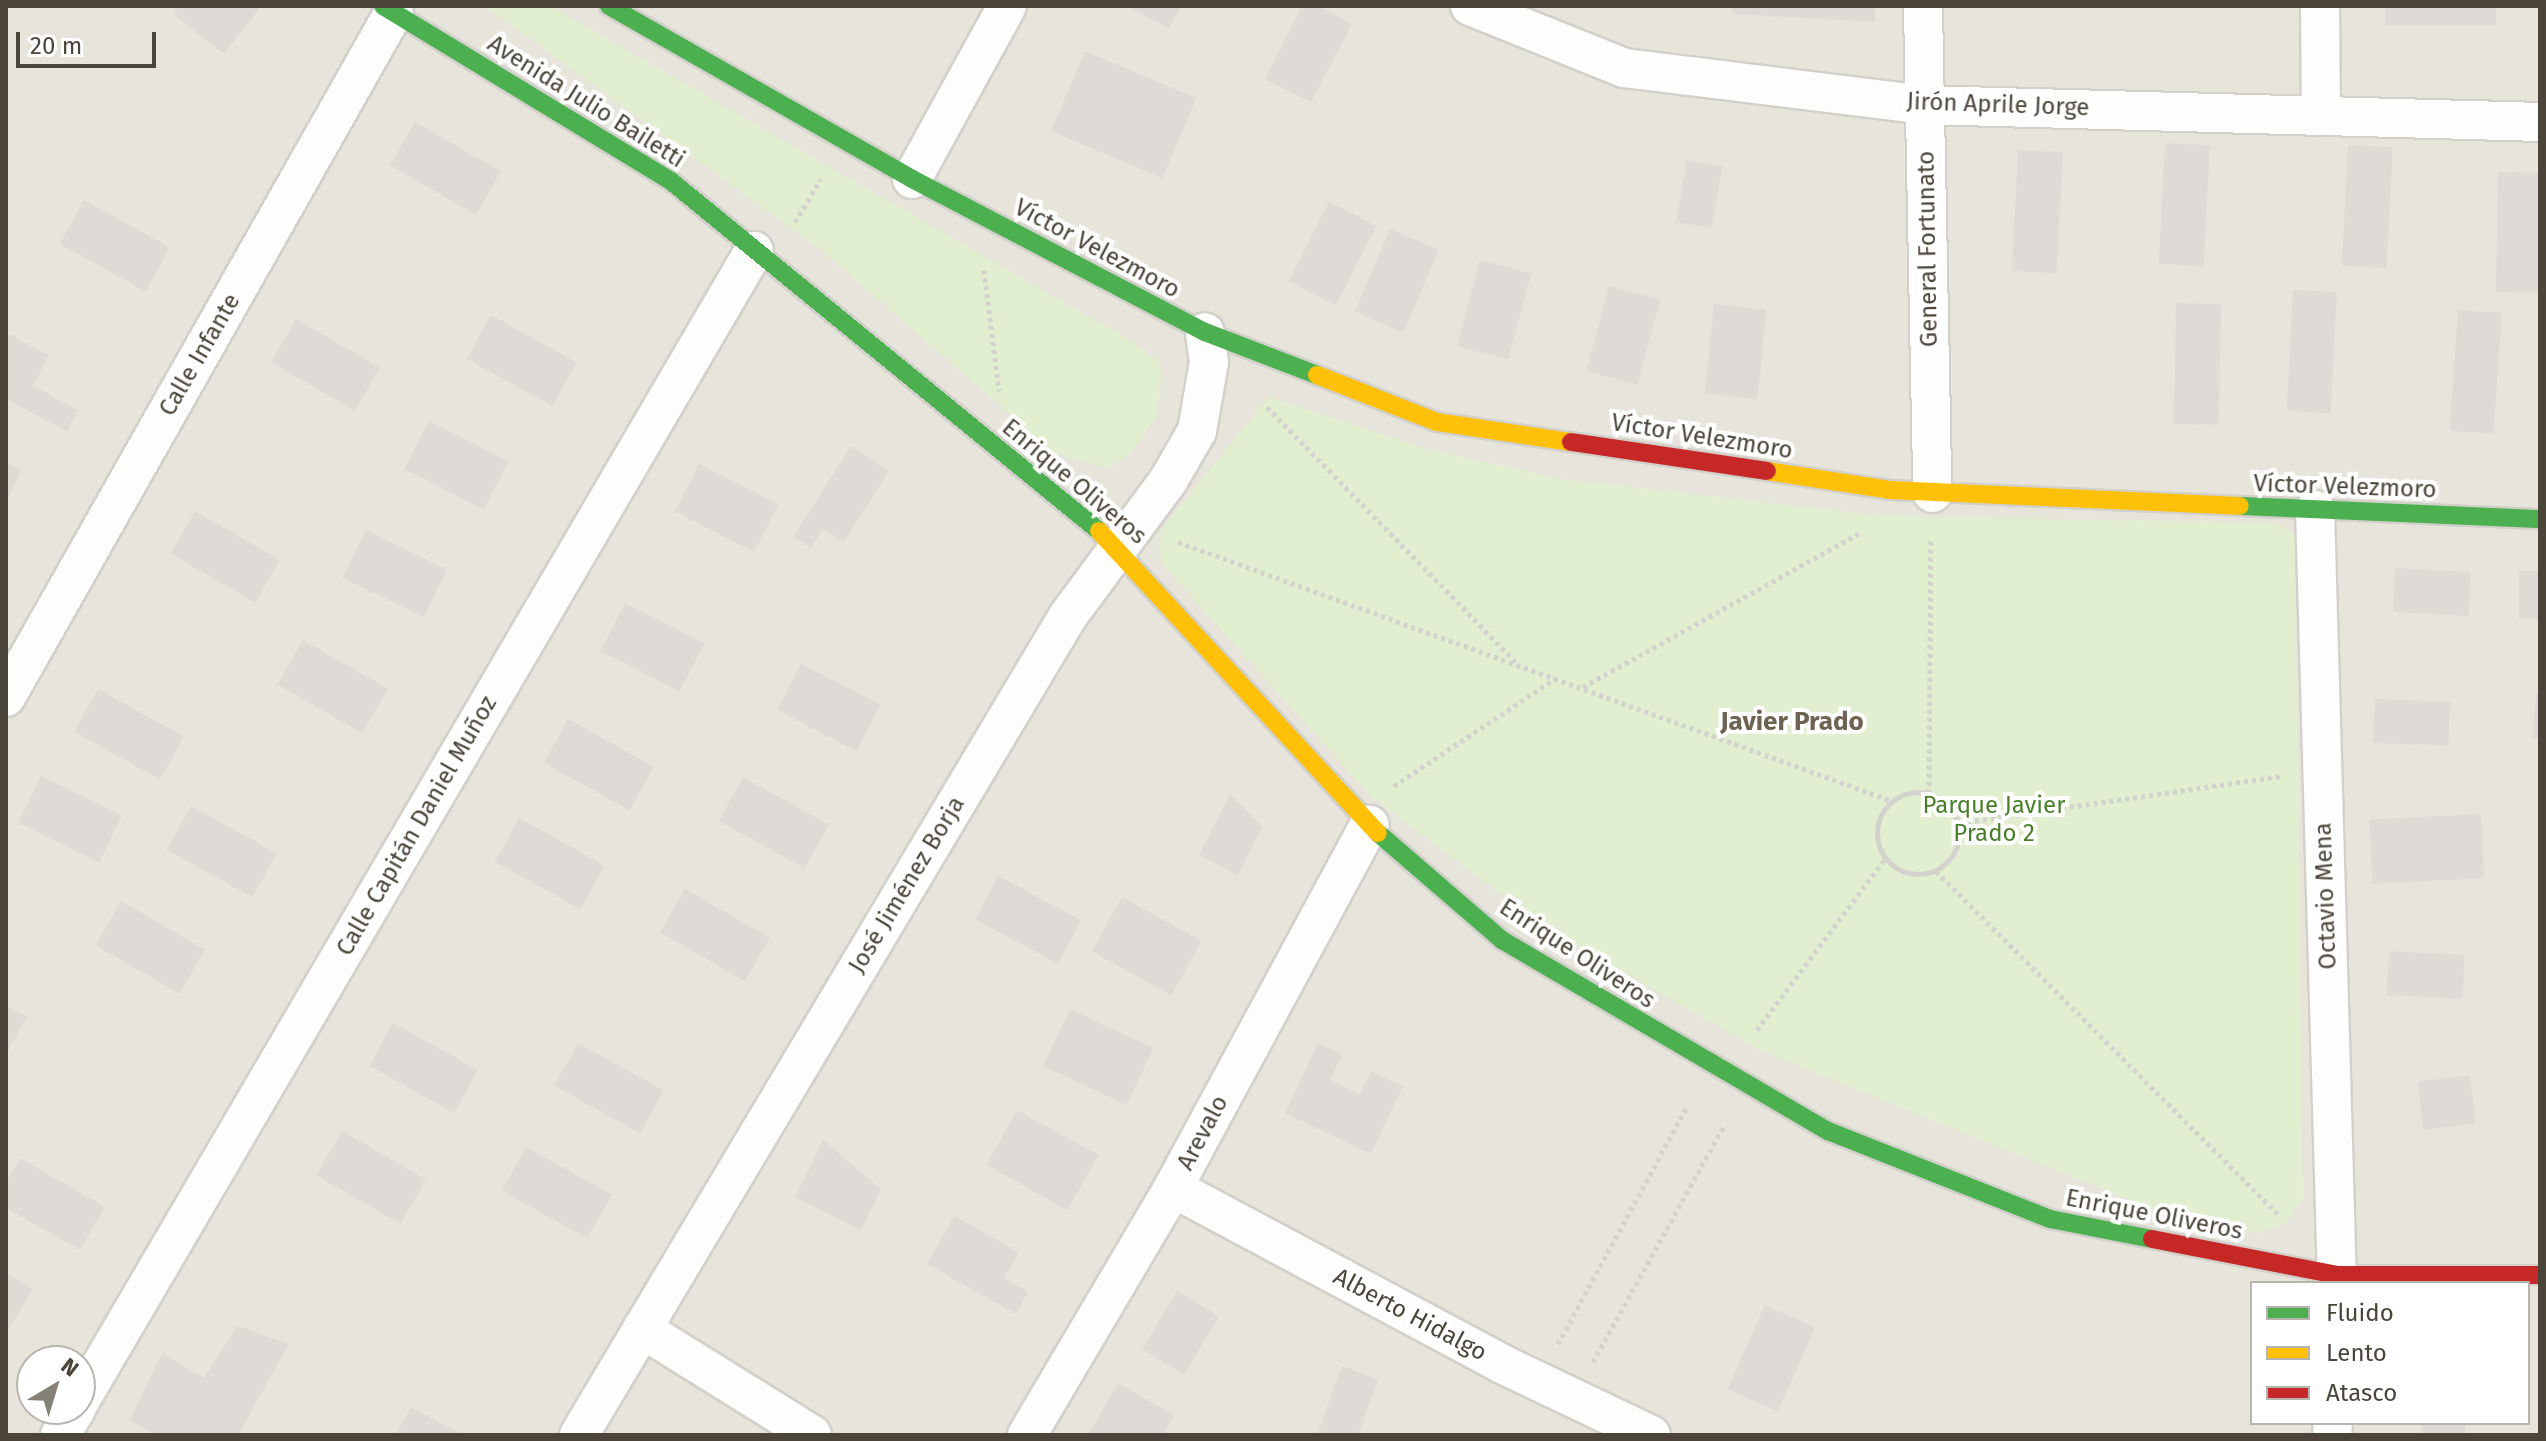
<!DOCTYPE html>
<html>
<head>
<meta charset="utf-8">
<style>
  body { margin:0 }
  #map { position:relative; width:2546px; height:1441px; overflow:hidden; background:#f4f2ee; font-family:"Fira Sans",sans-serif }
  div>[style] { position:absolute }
  .residential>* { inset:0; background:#e7e4dc }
  .green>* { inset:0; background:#e1eecf }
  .building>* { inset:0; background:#dedbd6; transform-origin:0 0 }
  .path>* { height:5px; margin-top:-2.5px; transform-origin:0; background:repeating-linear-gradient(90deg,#d3d2cc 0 4px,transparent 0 8px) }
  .path>.ring { margin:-2.5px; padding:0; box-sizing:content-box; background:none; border:5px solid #d3d2cc; border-radius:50% }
  .roads { filter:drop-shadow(2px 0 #d2d0cb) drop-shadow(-2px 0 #d2d0cb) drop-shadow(0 2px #d2d0cb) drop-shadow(0 -2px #d2d0cb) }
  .street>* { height:38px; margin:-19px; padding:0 19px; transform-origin:19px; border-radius:19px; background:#fdfdfc }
  .fast>* { height:18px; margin:-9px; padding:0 9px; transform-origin:9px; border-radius:9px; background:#4caf50 }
  .slow>* { height:18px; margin:-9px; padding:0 9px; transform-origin:9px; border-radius:9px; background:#ffc107 }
  .jam>* { height:18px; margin:-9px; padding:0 9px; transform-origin:9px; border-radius:9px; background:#c62828 }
  span { translate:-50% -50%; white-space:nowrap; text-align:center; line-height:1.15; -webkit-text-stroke:8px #fff; paint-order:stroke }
  .street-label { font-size:24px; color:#4b4439 }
  .park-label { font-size:24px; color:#4a7f2a }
  .neighbourhood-label { font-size:26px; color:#6e6250; font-weight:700 }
  .frame { position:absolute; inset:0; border:8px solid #4b4439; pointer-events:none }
  .legend { position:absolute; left:2250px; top:1281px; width:280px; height:144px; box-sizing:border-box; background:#fff; border:2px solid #b7b4b0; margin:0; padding:10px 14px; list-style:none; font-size:24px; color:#4b4439 }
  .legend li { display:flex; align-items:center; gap:16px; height:40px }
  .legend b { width:40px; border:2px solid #b7b4b0 }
  .north { position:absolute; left:16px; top:1345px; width:80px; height:80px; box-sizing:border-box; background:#fff; border:2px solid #b7b4b0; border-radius:50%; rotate:38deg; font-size:22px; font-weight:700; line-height:32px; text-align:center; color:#4b4439 }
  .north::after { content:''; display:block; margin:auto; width:28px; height:36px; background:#868178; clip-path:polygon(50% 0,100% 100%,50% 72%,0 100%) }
  .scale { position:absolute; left:16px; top:32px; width:140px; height:36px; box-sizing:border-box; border:4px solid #4b4439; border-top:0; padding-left:10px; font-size:24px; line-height:28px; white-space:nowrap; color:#4b4439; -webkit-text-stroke:6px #fff; paint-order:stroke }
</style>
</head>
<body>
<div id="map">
  <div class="residential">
    <i style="clip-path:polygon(evenodd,6px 6px,2540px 6px,2540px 1435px,6px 1435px,6px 6px,2252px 1283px,2528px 1283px,2528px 1423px,2252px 1423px,2252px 1283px,6px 6px,32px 1361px,80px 1361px,80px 1409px,32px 1409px,32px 1361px)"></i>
  </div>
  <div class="green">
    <i style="clip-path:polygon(485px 6px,550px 6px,1141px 347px,1162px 366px,1157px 416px,1131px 453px,1109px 468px,1057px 455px,821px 250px)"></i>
    <i style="clip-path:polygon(1269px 397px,1430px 450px,1561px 479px,1883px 516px,2277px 523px,2295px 535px,2303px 1198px,2286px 1223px,2257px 1233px,2144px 1206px,1758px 1049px,1545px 927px,1372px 797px,1161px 563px,1159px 532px)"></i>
  </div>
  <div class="building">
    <i style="clip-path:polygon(179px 6px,261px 6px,224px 54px,174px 15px)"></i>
    <i style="clip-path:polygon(1126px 6px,1181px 6px,1169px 28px)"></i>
    <i style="clip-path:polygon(1302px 6px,1318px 6px,1352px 24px,1311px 102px,1265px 79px)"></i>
    <i style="clip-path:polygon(1733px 6px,1875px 6px,1875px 22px,1732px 14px)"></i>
    <i style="left:2385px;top:6px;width:111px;height:19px"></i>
    <i style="left:1085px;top:51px;width:121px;height:87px;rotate:23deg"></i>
    <i style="left:415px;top:122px;width:99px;height:50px;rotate:30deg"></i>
    <i style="left:2165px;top:143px;width:45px;height:121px;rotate:3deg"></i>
    <i style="left:2348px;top:145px;width:45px;height:121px;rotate:3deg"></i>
    <i style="left:2018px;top:150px;width:45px;height:121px;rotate:3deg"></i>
    <i style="left:1687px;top:160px;width:36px;height:63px;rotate:10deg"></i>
    <i style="left:2498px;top:172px;width:42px;height:120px;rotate:1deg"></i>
    <i style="left:84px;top:200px;width:98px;height:50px;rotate:29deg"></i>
    <i style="left:1329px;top:202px;width:53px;height:89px;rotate:27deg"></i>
    <i style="left:1390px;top:229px;width:53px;height:90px;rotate:23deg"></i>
    <i style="left:1480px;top:260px;width:53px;height:89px;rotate:15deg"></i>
    <i style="left:1609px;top:286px;width:53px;height:88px;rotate:15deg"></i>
    <i style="left:2293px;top:290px;width:44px;height:121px;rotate:3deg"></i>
    <i style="left:2176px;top:303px;width:45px;height:121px;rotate:1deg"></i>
    <i style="left:1714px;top:304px;width:53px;height:90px;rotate:6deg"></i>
    <i style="left:2458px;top:310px;width:44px;height:121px;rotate:4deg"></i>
    <i style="left:491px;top:315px;width:98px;height:50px;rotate:29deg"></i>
    <i style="left:296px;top:319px;width:97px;height:50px;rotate:30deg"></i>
    <i style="clip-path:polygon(6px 333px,49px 355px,33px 386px,78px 410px,67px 431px,6px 399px)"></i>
    <i style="left:429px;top:421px;width:89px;height:54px;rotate:27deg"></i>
    <i style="clip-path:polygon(851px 446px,889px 471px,844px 542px,823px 529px,811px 548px,793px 537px)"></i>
    <i style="clip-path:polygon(6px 462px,22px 470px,6px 501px)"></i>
    <i style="left:699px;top:464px;width:89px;height:53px;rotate:27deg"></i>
    <i style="left:195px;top:511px;width:98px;height:49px;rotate:30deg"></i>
    <i style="left:366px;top:530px;width:90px;height:53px;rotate:26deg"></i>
    <i style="left:2395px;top:568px;width:76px;height:44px;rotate:3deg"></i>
    <i style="left:2519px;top:571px;width:21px;height:48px"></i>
    <i style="left:625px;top:603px;width:89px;height:54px;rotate:27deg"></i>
    <i style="left:303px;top:640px;width:98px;height:51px;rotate:30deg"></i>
    <i style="left:801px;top:664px;width:89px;height:52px;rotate:27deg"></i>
    <i style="left:98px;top:689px;width:98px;height:49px;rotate:29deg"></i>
    <i style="clip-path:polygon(2536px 693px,2540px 694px,2540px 738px,2533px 738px)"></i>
    <i style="left:2375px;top:699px;width:75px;height:44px;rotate:2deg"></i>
    <i style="left:568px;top:719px;width:98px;height:50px;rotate:29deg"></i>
    <i style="left:41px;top:776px;width:90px;height:52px;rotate:26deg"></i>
    <i style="left:743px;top:777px;width:98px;height:50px;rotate:29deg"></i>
    <i style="clip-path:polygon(1230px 794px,1262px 827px,1238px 875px,1199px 855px)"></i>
    <i style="left:191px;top:806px;width:98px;height:50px;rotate:29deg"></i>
    <i style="left:2481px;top:814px;width:64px;height:112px;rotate:87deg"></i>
    <i style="left:519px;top:818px;width:98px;height:50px;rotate:29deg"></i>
    <i style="left:998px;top:876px;width:94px;height:49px;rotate:28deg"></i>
    <i style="left:685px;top:889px;width:98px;height:50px;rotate:30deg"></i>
    <i style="left:1122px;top:897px;width:91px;height:62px;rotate:29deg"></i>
    <i style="left:121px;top:901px;width:97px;height:51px;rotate:30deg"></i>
    <i style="left:2389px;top:951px;width:76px;height:44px;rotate:3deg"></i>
    <i style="clip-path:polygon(6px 1005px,27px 1017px,6px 1054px)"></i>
    <i style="left:1070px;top:1009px;width:92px;height:63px;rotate:25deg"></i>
    <i style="left:393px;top:1023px;width:97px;height:49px;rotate:29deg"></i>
    <i style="left:578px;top:1043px;width:98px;height:49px;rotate:29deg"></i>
    <i style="clip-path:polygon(1318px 1043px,1342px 1055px,1330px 1080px,1360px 1094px,1371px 1071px,1403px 1086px,1371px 1154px,1285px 1113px)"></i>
    <i style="left:2470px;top:1075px;width:49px;height:53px;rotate:83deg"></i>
    <i style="left:1017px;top:1110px;width:93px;height:63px;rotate:29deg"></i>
    <i style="left:342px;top:1131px;width:97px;height:51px;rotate:30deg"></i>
    <i style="clip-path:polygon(823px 1140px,881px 1189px,861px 1230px,795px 1197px)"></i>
    <i style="left:526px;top:1147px;width:98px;height:50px;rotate:29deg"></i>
    <i style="clip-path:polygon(20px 1158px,105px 1207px,80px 1250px,6px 1208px,6px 1182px)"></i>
    <i style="clip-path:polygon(954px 1216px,1019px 1252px,1004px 1278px,1028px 1292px,1016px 1314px,927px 1264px)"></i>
    <i style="clip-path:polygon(6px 1273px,33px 1289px,6px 1333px)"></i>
    <i style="left:1177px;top:1291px;width:49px;height:68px;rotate:31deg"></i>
    <i style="left:1765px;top:1305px;width:55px;height:92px;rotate:24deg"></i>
    <i style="clip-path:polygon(237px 1326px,289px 1344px,238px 1435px,157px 1435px,130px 1420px,162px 1353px,204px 1378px)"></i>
    <i style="clip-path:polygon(1342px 1366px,1378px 1380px,1358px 1435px,1317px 1435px)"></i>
    <i style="clip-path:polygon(1118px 1383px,1174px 1415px,1163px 1435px,1088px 1435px)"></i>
    <i style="clip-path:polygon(411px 1407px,463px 1435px,396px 1435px)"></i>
    <i style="left:2422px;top:1423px;width:43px;height:12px"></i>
  </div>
  <div class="path">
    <i style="left:795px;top:222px;width:50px;rotate:-58.8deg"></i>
    <i style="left:984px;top:270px;width:122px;rotate:82.9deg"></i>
    <i style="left:1267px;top:407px;width:358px;rotate:45.7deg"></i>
    <i style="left:1178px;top:542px;width:760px;rotate:19.94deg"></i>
    <i style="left:1583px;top:687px;width:318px;rotate:-29.1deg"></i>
    <i style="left:1394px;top:786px;width:195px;rotate:-33.7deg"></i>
    <i class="ring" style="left:1877px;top:792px;width:77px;height:77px"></i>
    <i style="left:1929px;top:793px;width:255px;rotate:-89.6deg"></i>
    <i style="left:1959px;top:823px;width:326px;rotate:-8.3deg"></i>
    <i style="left:1936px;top:871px;width:487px;rotate:45.1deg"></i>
    <i style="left:1757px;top:1030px;width:214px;rotate:-53.2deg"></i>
    <i style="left:1558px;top:1344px;width:271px;rotate:-61.5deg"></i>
    <i style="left:1593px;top:1362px;width:270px;rotate:-61deg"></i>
  </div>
  <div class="roads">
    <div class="street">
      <i style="left:1470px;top:6px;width:166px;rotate:21.9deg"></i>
      <i style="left:1624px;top:68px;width:303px;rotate:7deg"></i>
      <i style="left:1925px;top:105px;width:615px;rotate:1.58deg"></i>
      <i style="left:1923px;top:6px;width:487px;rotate:88.9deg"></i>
      <i style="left:2320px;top:6px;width:110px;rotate:89.5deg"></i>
      <i style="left:912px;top:179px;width:197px;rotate:-61.2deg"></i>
      <i style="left:2315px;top:510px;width:773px;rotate:88.37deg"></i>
      <i style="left:6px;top:697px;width:787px;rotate:-60.47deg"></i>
      <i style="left:1173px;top:1188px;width:373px;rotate:28.1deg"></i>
      <i style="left:1502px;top:1364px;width:165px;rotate:25.5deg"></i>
      <i style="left:642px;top:1329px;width:200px;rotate:31.9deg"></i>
      <i style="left:80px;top:1401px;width:1333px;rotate:-59.63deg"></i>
      <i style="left:60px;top:1435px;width:31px;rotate:-58deg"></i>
      <i style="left:579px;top:1435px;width:954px;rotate:-59.16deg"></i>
      <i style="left:1068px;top:616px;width:168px;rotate:-53.5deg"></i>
      <i style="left:1168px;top:481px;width:58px;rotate:-59.9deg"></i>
      <i style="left:1197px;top:431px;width:70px;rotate:-80.1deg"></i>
      <i style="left:1209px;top:362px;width:30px;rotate:-98deg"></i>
      <i style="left:1027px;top:1435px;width:287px;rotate:-59.4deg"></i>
      <i style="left:1173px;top:1188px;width:413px;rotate:-61.6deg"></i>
      <i style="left:2332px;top:1435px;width:12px;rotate:-85deg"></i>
    </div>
    <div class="fast">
      <i style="left:383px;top:6px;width:338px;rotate:31.3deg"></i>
      <i style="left:672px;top:182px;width:551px;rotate:39.26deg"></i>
      <i style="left:609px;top:6px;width:349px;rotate:29.7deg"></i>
      <i style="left:912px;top:179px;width:331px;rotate:27.6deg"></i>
      <i style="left:1205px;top:332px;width:120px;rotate:21deg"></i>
      <i style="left:2240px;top:506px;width:300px;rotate:2.5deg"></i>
      <i style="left:1378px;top:833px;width:164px;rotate:40.8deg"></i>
      <i style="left:1502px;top:940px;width:378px;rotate:30.4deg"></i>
      <i style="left:1828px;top:1131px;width:239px;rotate:21.6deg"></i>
      <i style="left:2050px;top:1219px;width:104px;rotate:11.1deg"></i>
    </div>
    <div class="slow">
      <i style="left:1317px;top:375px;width:129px;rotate:21.4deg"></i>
      <i style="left:1437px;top:422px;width:135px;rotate:8.5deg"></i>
      <i style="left:1767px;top:471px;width:124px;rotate:8.8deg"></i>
      <i style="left:1890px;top:490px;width:350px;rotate:2.6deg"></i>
      <i style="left:1099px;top:531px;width:411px;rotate:47.3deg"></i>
    </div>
    <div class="jam">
      <i style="left:1571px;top:442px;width:198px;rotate:8.4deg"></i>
      <i style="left:2152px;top:1239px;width:188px;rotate:11deg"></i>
      <i style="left:2337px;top:1275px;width:203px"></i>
    </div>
  </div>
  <div class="street-label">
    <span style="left:586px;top:102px;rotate:32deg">Avenida Julio Bailetti</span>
    <span style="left:1998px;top:105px;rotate:2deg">Jirón Aprile Jorge</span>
    <span style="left:1097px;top:249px;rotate:28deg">Víctor Velezmoro</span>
    <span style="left:1928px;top:249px;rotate:-91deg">General Fortunato</span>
    <span style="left:200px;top:355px;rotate:-60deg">Calle Infante</span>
    <span style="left:1702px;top:437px;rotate:9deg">Víctor Velezmoro</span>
    <span style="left:1074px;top:482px;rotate:40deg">Enrique Oliveros</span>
    <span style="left:2345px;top:487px;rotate:2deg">Víctor Velezmoro</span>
    <span style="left:417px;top:826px;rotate:-60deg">Calle Capitán Daniel Muñoz</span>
    <span style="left:907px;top:885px;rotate:-59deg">José Jiménez Borja</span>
    <span style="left:2326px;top:896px;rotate:-92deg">Octavio Mena</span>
    <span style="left:1577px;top:954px;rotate:33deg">Enrique Oliveros</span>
    <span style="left:1203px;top:1133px;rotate:-62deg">Arevalo</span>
    <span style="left:2154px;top:1215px;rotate:11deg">Enrique Oliveros</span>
    <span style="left:1410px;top:1315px;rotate:28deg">Alberto Hidalgo</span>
  </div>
  <div class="park-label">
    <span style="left:1994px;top:820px">Parque Javier<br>Prado 2</span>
  </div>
  <div class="neighbourhood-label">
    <span style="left:1792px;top:722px">Javier Prado</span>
  </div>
  <div class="frame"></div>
  <ul class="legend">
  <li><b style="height:10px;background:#4caf50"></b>Fluido</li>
  <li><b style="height:10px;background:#ffc107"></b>Lento</li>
  <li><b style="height:10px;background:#c62828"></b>Atasco</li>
  </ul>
  <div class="north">N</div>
  <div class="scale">20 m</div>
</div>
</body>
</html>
